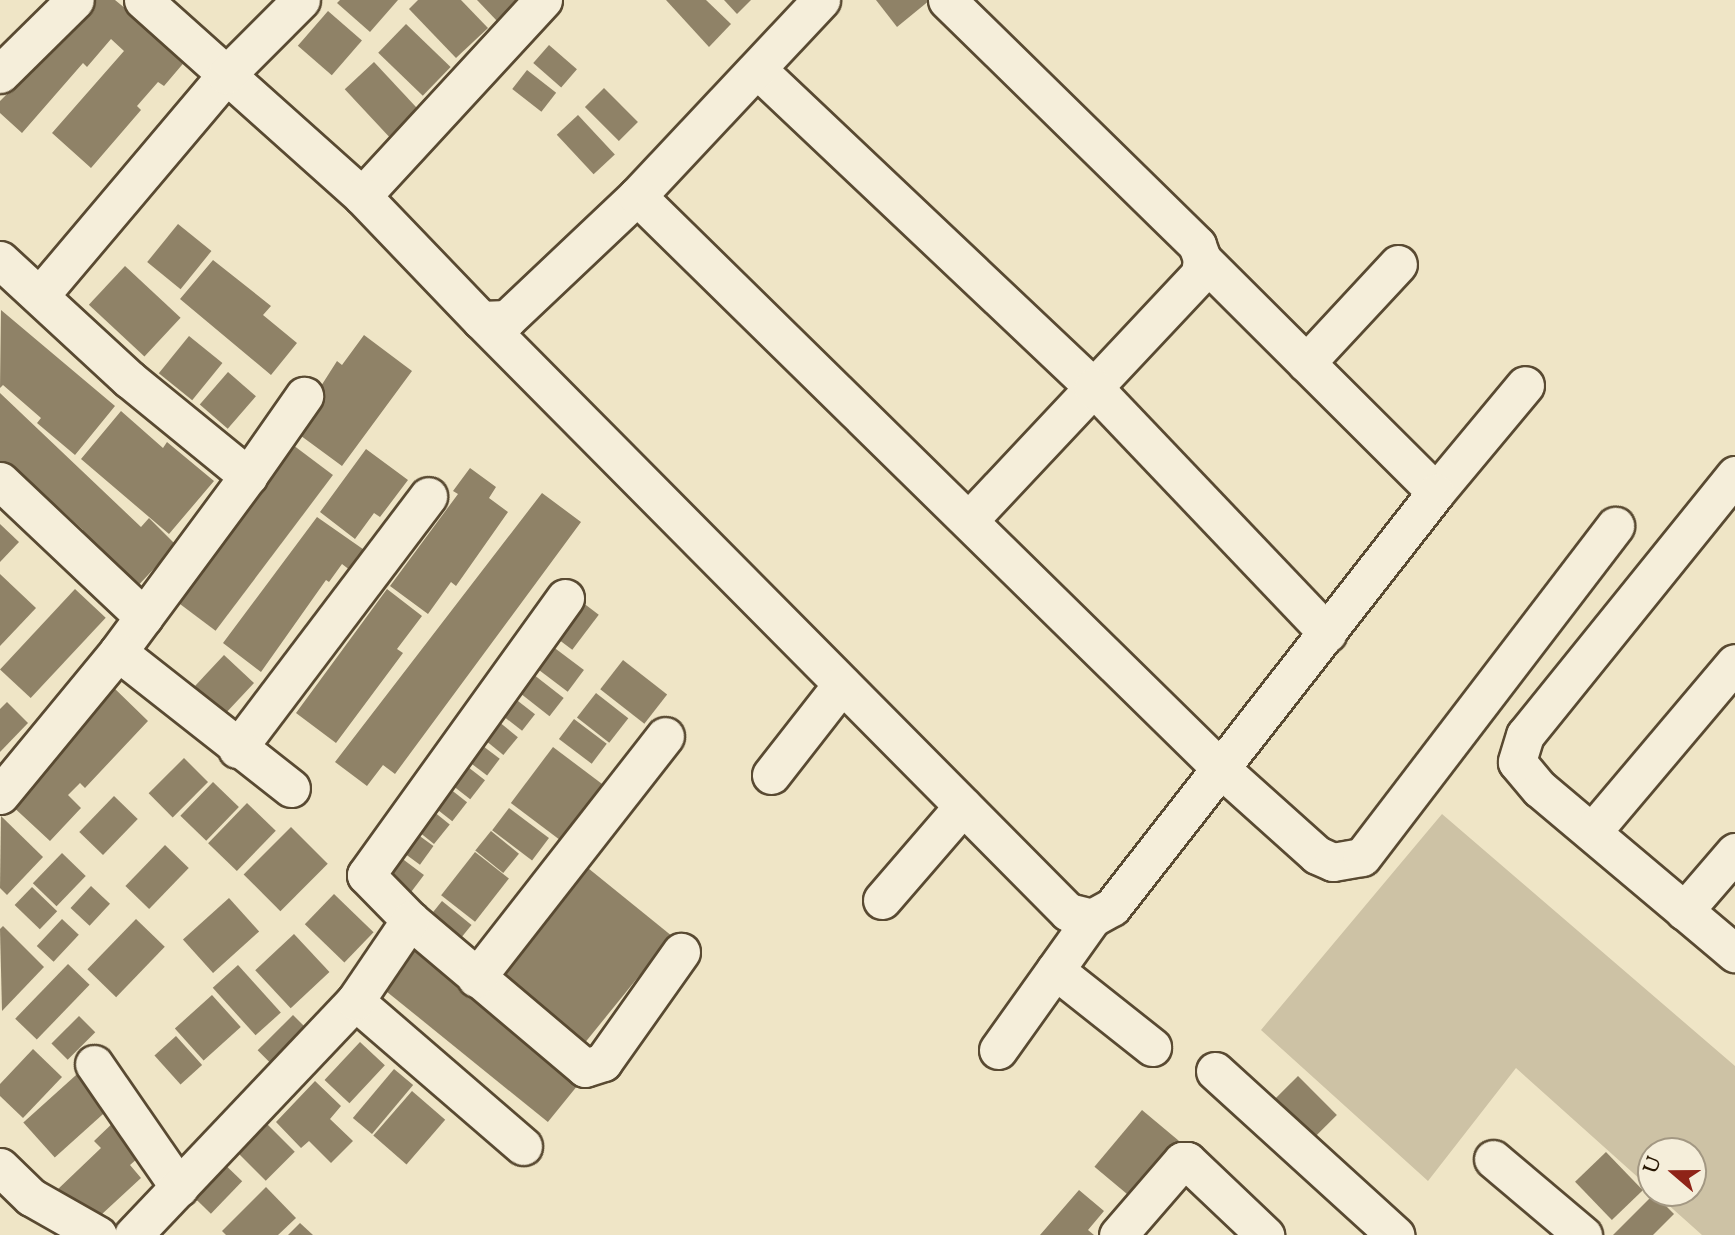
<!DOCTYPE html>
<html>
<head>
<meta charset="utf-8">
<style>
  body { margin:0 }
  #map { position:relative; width:1735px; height:1235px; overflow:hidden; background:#efe5c6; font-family:"Sorts Mill Goudy",serif }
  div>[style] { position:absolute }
  .green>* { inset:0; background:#cdc2a5 }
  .building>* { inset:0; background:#8f8267; transform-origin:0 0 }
  .roads { filter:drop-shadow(2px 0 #594a32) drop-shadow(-2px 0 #594a32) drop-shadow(0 2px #594a32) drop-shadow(0 -2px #594a32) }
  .minor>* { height:37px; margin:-18.5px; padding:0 18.5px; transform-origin:18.5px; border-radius:18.5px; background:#f5eeda }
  span { translate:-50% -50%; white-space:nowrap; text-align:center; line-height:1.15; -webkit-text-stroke:5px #f5eeda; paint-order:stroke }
  .north { position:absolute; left:1637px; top:1137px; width:70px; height:70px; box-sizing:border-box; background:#f5eeda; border:2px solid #a39883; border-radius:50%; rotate:290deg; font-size:19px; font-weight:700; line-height:28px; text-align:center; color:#271601 }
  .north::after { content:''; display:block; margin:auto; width:24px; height:32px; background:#8f2418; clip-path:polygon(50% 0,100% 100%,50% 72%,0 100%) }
</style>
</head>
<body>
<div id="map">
  <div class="green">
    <i style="clip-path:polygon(1442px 814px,1735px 1066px,1735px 1235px,1702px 1235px,1655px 1193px,1693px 1193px,1693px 1151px,1651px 1151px,1651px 1189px,1516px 1068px,1428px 1181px,1261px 1030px)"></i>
  </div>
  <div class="building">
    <i style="clip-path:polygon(91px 0,115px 0,187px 59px,164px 86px,158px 82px,137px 106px,141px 110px,91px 168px,52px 133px,124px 51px,111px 39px,87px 67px,83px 63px,22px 133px,0 113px,0 101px,11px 90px,3px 83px)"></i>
    <i style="clip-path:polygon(340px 0,398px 0,370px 32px,337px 3px)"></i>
    <i style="clip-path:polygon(418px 0,461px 0,488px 28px,456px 58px,409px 9px)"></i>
    <i style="clip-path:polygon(477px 0,520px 0,498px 22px)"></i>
    <i style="clip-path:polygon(666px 0,706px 0,731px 24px,709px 47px)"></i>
    <i style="clip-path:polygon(724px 0,751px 0,737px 14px)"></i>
    <i style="clip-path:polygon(876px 0,930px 0,897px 27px)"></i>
    <i style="left:328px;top:11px;width:45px;height:46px;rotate:41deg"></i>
    <i style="left:406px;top:24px;width:62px;height:40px;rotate:44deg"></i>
    <i style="left:549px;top:45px;width:37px;height:24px;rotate:41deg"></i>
    <i style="left:374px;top:62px;width:65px;height:40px;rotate:47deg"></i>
    <i style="left:527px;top:70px;width:37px;height:24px;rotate:38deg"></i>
    <i style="left:604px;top:88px;width:48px;height:27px;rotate:45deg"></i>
    <i style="left:578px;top:115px;width:54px;height:29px;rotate:47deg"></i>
    <i style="left:178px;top:224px;width:43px;height:49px;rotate:39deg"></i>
    <i style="clip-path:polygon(213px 260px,271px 306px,263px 315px,297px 343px,271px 375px,180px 299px)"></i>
    <i style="left:125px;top:266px;width:76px;height:53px;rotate:43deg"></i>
    <i style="clip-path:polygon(1px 310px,115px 406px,75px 455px,37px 423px,41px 418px,3px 385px,0 388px)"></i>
    <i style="clip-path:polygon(364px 335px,412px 371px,342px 466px,293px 430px,337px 361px,342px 365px)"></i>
    <i style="left:189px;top:336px;width:43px;height:48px;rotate:39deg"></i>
    <i style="left:228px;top:372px;width:37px;height:43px;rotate:41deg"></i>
    <i style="clip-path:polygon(0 393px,141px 527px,149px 518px,176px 545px,134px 590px,80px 534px,83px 530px,58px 507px,53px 511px,0 461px)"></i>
    <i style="clip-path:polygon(121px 411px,163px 448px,167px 442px,214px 481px,169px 534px,81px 459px)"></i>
    <i style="left:293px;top:445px;width:50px;height:195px;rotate:37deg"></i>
    <i style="clip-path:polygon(366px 449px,408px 480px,380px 517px,374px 513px,355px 539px,320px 512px)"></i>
    <i style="clip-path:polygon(470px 468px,496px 487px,489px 498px,508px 512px,456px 586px,451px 582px,428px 614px,390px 586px,458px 494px,453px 491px)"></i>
    <i style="clip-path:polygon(542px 493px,581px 522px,395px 774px,383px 765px,367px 786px,335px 762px)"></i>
    <i style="clip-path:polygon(317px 517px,370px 554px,355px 574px,342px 564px,329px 582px,326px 580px,261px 672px,223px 643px)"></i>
    <i style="clip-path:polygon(0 524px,19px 542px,0 562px)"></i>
    <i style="clip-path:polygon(0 574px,36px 608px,0 646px)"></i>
    <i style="left:75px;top:589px;width:42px;height:110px;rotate:43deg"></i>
    <i style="clip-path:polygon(387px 589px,422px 616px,397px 649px,403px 653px,336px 743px,296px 713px)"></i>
    <i style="left:578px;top:599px;width:26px;height:44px;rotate:37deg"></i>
    <i style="left:548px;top:643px;width:45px;height:27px;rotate:37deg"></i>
    <i style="left:224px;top:655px;width:41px;height:47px;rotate:43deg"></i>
    <i style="left:623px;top:660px;width:56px;height:37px;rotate:38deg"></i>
    <i style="left:529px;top:671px;width:44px;height:23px;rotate:38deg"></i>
    <i style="clip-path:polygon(111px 685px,148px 721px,85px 788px,80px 783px,68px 795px,81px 808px,50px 841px,9px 803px)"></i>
    <i style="left:596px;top:693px;width:41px;height:31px;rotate:38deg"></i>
    <i style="left:509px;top:694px;width:33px;height:21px;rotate:38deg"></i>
    <i style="clip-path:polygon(7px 702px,28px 723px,0 752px,0 709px)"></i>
    <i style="left:493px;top:717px;width:32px;height:23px;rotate:39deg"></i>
    <i style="left:574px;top:719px;width:41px;height:25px;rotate:37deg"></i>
    <i style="left:475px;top:740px;width:31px;height:21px;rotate:37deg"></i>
    <i style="left:553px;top:747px;width:64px;height:70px;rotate:37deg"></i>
    <i style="left:184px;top:758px;width:34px;height:50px;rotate:45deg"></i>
    <i style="left:459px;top:760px;width:33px;height:24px;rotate:38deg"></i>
    <i style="left:213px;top:782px;width:36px;height:47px;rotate:44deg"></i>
    <i style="left:445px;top:785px;width:28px;height:24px;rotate:38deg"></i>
    <i style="left:114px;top:796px;width:33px;height:50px;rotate:44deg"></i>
    <i style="left:247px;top:803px;width:40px;height:56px;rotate:44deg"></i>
    <i style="left:428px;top:807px;width:28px;height:25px;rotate:39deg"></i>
    <i style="left:509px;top:808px;width:50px;height:28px;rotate:37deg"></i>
    <i style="clip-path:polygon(1px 816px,43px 857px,7px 895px,0 888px)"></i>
    <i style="left:291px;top:827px;width:52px;height:67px;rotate:45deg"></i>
    <i style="left:410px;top:829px;width:29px;height:23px;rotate:36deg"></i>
    <i style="left:491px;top:831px;width:36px;height:25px;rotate:39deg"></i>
    <i style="left:165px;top:845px;width:33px;height:57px;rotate:44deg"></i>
    <i style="left:392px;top:851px;width:40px;height:31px;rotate:37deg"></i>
    <i style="left:475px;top:852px;width:43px;height:55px;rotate:38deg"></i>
    <i style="left:62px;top:853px;width:33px;height:42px;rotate:44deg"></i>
    <i style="left:583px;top:864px;width:114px;height:141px;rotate:39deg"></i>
    <i style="left:91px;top:886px;width:26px;height:30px;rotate:43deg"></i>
    <i style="left:32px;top:887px;width:35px;height:25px;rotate:44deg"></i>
    <i style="left:334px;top:894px;width:55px;height:42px;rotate:44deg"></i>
    <i style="left:229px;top:898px;width:45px;height:62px;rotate:48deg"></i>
    <i style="left:442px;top:901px;width:38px;height:25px;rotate:39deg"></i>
    <i style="left:62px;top:919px;width:23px;height:37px;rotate:43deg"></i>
    <i style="left:136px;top:919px;width:40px;height:70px;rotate:44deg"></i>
    <i style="clip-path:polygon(3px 926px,44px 967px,2px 1011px,0 929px)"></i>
    <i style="left:294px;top:934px;width:52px;height:53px;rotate:47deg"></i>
    <i style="left:409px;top:944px;width:220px;height:51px;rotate:39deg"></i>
    <i style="left:68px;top:964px;width:30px;height:76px;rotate:44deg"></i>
    <i style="left:238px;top:965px;width:64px;height:34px;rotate:48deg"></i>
    <i style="left:212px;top:995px;width:43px;height:50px;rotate:48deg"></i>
    <i style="left:293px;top:1015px;width:24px;height:50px;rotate:45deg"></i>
    <i style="left:79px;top:1016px;width:23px;height:39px;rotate:45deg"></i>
    <i style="left:176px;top:1036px;width:39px;height:29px;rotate:48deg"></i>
    <i style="left:360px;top:1042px;width:34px;height:52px;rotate:43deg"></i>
    <i style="clip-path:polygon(33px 1049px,62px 1077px,23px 1118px,0 1096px,0 1084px)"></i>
    <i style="left:85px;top:1067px;width:47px;height:83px;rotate:48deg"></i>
    <i style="left:394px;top:1069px;width:25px;height:64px;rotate:40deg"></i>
    <i style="left:1298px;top:1076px;width:55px;height:38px;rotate:45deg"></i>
    <i style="clip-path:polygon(315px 1081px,341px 1106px,330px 1119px,353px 1141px,331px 1163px,309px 1141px,301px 1148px,276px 1122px)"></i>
    <i style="left:412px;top:1091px;width:44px;height:59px;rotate:41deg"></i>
    <i style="left:1142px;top:1110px;width:48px;height:74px;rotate:40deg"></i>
    <i style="left:258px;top:1115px;width:52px;height:41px;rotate:45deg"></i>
    <i style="clip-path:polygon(118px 1118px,147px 1150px,130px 1165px,141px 1178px,88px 1227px,56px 1191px,101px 1148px,94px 1141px)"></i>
    <i style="left:1606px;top:1152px;width:53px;height:43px;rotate:46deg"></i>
    <i style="left:217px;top:1157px;width:35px;height:45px;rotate:44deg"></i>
    <i style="clip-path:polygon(266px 1187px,296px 1218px,278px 1235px,226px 1235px,222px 1231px)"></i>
    <i style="clip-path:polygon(1079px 1190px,1104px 1211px,1088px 1230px,1094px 1235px,1040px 1235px)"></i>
    <i style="clip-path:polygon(1654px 1194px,1674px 1214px,1653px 1235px,1613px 1235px)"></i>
    <i style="clip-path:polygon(300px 1223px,313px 1235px,288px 1235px)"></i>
  </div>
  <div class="roads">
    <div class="minor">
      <i style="left:143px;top:0;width:294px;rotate:41.8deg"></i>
      <i style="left:362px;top:196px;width:267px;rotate:-47.3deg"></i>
      <i style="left:947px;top:0;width:350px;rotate:44.4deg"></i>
      <i style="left:1197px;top:245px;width:15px;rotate:70deg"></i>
      <i style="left:1202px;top:259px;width:15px;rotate:98deg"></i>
      <i style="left:1200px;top:274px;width:336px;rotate:133.2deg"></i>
      <i style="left:758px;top:70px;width:461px;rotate:43.4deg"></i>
      <i style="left:1093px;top:387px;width:340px;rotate:46.4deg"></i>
      <i style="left:0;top:74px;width:105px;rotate:-44.6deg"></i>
      <i style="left:362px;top:196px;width:172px;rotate:46.2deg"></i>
      <i style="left:481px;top:320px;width:26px;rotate:-2deg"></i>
      <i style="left:507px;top:319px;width:179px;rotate:-43.4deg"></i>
      <i style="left:637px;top:196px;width:269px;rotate:-46.8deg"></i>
      <i style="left:637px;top:196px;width:817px;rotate:44.45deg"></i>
      <i style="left:1220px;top:768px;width:130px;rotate:41.9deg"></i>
      <i style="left:1317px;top:855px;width:17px;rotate:24deg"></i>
      <i style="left:1333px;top:862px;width:29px;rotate:-10deg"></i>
      <i style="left:1362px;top:857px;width:417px;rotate:-52.6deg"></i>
      <i style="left:1202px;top:259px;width:330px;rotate:44.9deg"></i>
      <i style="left:1436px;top:492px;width:139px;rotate:-50.2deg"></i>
      <i style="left:0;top:260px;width:176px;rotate:42.7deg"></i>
      <i style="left:129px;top:379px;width:154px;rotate:39.2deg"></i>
      <i style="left:248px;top:476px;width:219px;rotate:126.5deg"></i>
      <i style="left:41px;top:294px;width:287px;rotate:-49.8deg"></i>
      <i style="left:226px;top:75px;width:106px;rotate:-45deg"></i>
      <i style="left:481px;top:320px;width:834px;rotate:45.24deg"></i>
      <i style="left:1068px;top:912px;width:25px;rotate:14deg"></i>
      <i style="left:1092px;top:918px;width:23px;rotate:-29deg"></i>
      <i style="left:1112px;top:907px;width:526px;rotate:-52.02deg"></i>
      <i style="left:1306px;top:363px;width:135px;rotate:-47.1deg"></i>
      <i style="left:1735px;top:475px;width:334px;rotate:128.9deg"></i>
      <i style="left:1525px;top:735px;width:28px;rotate:107deg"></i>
      <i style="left:1517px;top:762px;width:35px;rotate:50deg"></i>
      <i style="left:1540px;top:789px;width:255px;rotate:40.1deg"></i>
      <i style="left:248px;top:476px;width:98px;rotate:-55deg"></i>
      <i style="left:0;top:481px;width:198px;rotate:43.4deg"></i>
      <i style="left:565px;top:598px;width:341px;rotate:125.7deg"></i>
      <i style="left:366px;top:875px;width:63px;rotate:45.6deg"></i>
      <i style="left:410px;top:920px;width:229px;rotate:40.2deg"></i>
      <i style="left:585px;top:1068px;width:19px;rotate:-18deg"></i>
      <i style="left:603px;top:1062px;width:135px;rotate:-54.7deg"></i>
      <i style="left:237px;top:749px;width:317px;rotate:-52.9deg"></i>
      <i style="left:771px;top:775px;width:115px;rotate:-52deg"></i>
      <i style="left:0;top:795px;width:185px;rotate:-50.5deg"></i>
      <i style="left:118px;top:652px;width:220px;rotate:38.2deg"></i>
      <i style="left:1592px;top:832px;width:221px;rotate:-49.8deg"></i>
      <i style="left:882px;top:900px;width:124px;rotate:-49.2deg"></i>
      <i style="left:1684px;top:911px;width:78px;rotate:-49.2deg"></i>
      <i style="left:1055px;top:970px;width:124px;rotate:38.4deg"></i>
      <i style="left:476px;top:978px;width:307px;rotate:-52deg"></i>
      <i style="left:355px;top:1001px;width:222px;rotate:40.8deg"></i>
      <i style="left:998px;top:1050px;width:162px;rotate:-54.5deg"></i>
      <i style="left:94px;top:1064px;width:150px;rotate:55.4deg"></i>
      <i style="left:1215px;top:1071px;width:244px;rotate:42.3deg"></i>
      <i style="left:1493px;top:1159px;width:118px;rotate:40.2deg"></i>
      <i style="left:0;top:1167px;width:43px;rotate:44.1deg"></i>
      <i style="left:31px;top:1197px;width:77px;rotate:29.6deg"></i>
      <i style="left:133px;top:1235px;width:323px;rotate:-46.5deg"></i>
      <i style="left:355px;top:1001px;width:98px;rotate:-55.8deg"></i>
      <i style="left:1118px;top:1235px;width:98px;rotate:-49.1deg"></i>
      <i style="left:1182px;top:1161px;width:5px"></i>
      <i style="left:1187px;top:1161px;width:108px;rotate:43.5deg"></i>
    </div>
  </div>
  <div class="north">U</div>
</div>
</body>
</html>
